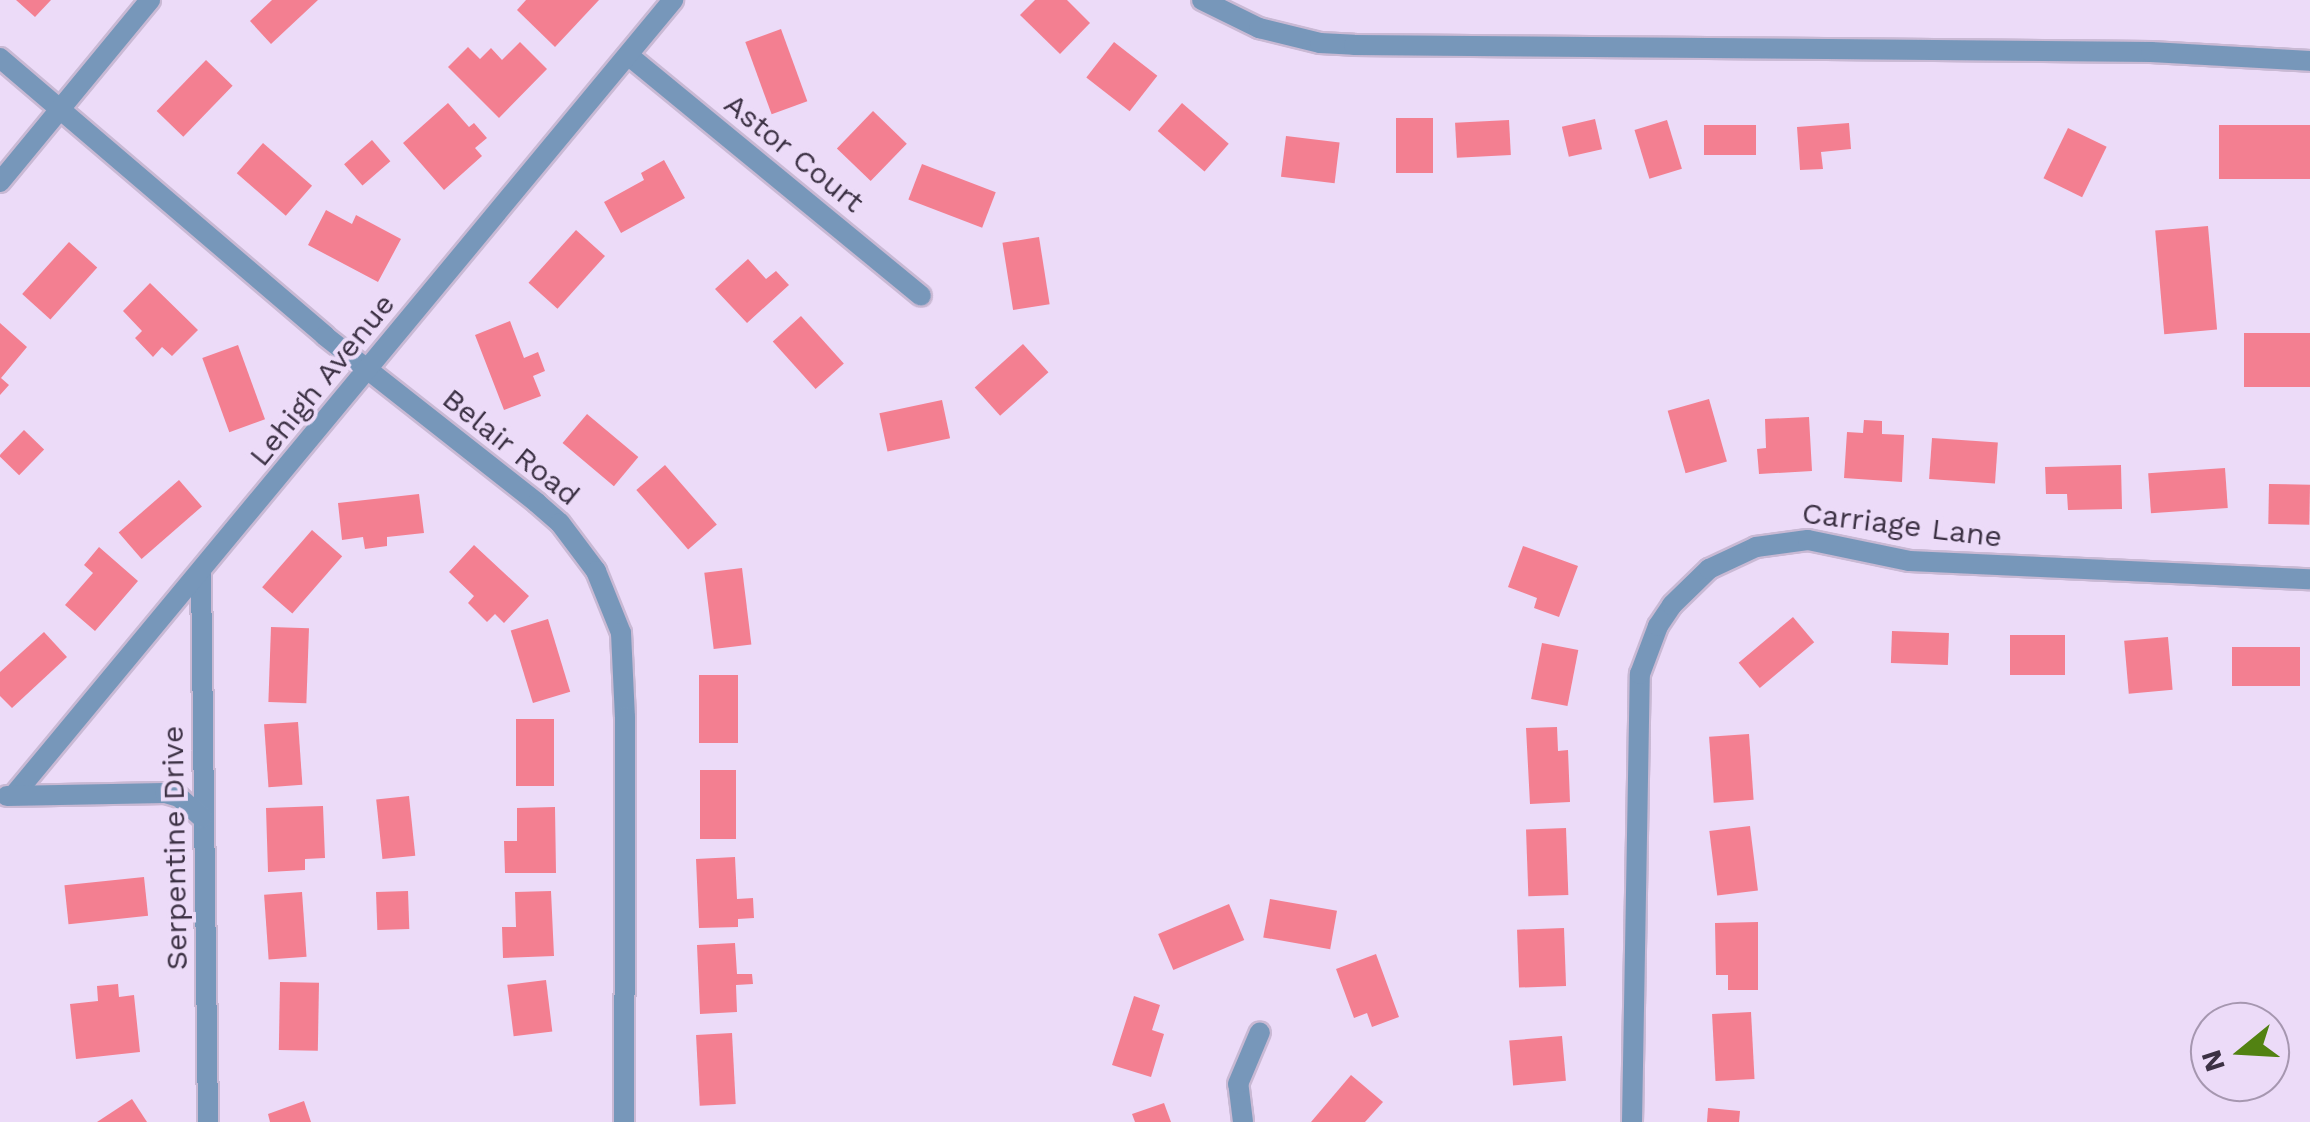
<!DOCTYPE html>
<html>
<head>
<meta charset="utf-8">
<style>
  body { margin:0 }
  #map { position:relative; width:2310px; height:1122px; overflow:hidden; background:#ecdbf8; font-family:"Work Sans",sans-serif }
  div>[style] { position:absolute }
  .building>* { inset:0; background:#f37f91; transform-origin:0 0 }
  .roads { filter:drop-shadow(2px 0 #c9b9d4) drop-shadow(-2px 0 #c9b9d4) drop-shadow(0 2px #c9b9d4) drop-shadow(0 -2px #c9b9d4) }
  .street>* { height:20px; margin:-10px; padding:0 10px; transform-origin:10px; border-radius:10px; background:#7797ba }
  span { translate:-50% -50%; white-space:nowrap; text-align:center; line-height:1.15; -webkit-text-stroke:8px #ecdbf8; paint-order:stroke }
  .street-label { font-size:30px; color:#3c3144 }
  .north { position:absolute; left:2190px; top:1002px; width:100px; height:100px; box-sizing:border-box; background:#ecdbf8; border:2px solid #a697b0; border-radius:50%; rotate:252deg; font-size:28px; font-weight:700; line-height:40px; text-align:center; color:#3c3144 }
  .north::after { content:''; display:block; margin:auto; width:35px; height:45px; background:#528212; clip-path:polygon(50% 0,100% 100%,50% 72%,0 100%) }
</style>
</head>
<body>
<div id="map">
  <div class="building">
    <i style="clip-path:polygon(16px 0,51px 0,35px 17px)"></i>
    <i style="clip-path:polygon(272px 0,318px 0,271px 44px,250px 21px)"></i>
    <i style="clip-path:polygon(526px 0,599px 0,555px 47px,517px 10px)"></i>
    <i style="clip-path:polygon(1035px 0,1067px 0,1090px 23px,1060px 54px,1020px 15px)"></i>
    <i style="left:781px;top:29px;width:77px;height:38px;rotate:70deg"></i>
    <i style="clip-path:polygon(520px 42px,547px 69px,499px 118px,448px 67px,468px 47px,480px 59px,491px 48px,502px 60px)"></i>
    <i style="left:1114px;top:42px;width:55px;height:45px;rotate:38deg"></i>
    <i style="left:206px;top:60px;width:37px;height:71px;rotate:44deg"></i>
    <i style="clip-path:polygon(448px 103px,469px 127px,474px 123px,487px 138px,475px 148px,482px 156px,444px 190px,403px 143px)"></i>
    <i style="left:1182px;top:103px;width:62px;height:37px;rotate:41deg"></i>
    <i style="left:873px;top:111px;width:47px;height:52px;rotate:44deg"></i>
    <i style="left:1396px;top:118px;width:37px;height:55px"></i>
    <i style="left:1595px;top:119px;width:31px;height:34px;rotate:77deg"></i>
    <i style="left:1509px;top:120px;width:35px;height:54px;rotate:87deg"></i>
    <i style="left:1667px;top:120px;width:51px;height:34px;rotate:73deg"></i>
    <i style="clip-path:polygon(1849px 123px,1851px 149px,1821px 152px,1823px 169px,1800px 170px,1797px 127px)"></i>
    <i style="left:1704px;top:125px;width:52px;height:30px"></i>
    <i style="left:2310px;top:125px;width:54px;height:91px;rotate:90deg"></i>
    <i style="left:2068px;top:128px;width:43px;height:56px;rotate:26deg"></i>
    <i style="left:1286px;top:136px;width:54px;height:41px;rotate:7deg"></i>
    <i style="left:372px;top:140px;width:28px;height:37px;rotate:49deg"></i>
    <i style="left:263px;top:143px;width:65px;height:40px;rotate:41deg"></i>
    <i style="clip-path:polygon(664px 160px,685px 198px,621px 233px,604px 202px,644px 180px,641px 173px)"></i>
    <i style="left:922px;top:164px;width:79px;height:38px;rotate:21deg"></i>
    <i style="clip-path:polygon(326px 210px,352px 224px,356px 215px,401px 239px,378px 282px,308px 245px)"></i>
    <i style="left:2208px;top:226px;width:104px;height:53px;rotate:85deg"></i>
    <i style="left:576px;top:230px;width:39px;height:71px;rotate:42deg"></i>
    <i style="left:1039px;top:237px;width:68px;height:37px;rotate:81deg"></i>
    <i style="left:69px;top:242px;width:38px;height:70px;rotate:42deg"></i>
    <i style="clip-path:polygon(748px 259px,766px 279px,776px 271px,789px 285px,747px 323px,715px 289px)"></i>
    <i style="clip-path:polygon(150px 283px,198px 330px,172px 356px,162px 347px,153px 357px,135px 338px,142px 331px,123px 311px)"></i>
    <i style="left:801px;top:316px;width:64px;height:38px;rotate:48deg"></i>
    <i style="clip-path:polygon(510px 321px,524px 358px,538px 352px,545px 371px,533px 376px,541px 396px,504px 410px,475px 335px)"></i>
    <i style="clip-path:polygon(0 323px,27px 347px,1px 378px,9px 385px,0 395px)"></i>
    <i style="left:2310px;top:333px;width:54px;height:66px;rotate:90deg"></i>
    <i style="left:1023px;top:344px;width:38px;height:65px;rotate:48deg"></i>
    <i style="left:238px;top:345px;width:79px;height:38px;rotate:70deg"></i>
    <i style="left:1709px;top:399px;width:65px;height:43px;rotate:74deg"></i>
    <i style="left:942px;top:400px;width:39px;height:64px;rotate:78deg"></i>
    <i style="left:587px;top:414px;width:67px;height:38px;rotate:40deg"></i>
    <i style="clip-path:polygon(1809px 417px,1812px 471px,1759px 474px,1757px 449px,1766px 448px,1765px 419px)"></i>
    <i style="clip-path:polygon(1864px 420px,1882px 421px,1882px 434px,1904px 435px,1902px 482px,1844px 478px,1847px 432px,1863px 433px)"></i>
    <i style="left:24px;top:430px;width:28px;height:36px;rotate:44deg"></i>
    <i style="left:1932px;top:438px;width:66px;height:41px;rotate:4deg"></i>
    <i style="left:665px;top:465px;width:79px;height:38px;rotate:49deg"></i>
    <i style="clip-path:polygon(2121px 465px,2122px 509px,2068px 510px,2067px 494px,2046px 494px,2045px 467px)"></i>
    <i style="left:2225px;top:468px;width:40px;height:77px;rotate:86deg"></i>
    <i style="left:179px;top:480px;width:35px;height:80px;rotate:49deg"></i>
    <i style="left:2269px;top:484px;width:41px;height:40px;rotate:1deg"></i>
    <i style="clip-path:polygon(419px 494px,424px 533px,387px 537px,387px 546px,365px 549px,363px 537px,342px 540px,338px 503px)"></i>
    <i style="left:312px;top:530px;width:40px;height:76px;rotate:41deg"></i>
    <i style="clip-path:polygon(474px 545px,529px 596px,504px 623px,495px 614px,487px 622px,468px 603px,474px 596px,449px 572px)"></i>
    <i style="clip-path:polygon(1523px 546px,1578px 566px,1559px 617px,1534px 608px,1537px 598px,1508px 587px)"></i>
    <i style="clip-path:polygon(99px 547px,138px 581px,95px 631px,65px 605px,93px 573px,84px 565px)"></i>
    <i style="left:742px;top:568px;width:77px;height:38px;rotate:83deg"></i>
    <i style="left:1793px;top:617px;width:33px;height:71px;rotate:50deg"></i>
    <i style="left:548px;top:619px;width:76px;height:39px;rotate:73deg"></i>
    <i style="left:271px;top:627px;width:38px;height:75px;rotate:2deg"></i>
    <i style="left:1892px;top:631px;width:57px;height:32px;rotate:2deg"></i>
    <i style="clip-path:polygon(44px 632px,67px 657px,12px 708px,0 696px,0 672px)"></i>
    <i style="left:2065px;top:635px;width:40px;height:55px;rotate:90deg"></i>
    <i style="left:2168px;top:637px;width:53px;height:44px;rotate:85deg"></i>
    <i style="left:1542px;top:643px;width:37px;height:57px;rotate:11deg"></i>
    <i style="left:2232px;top:647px;width:68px;height:39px"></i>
    <i style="left:699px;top:675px;width:39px;height:68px"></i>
    <i style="left:516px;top:719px;width:38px;height:67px"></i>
    <i style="left:298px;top:722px;width:63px;height:34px;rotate:86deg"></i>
    <i style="clip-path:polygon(1557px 727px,1558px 751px,1568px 750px,1570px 802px,1530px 804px,1526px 728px)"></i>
    <i style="left:1749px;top:734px;width:66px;height:40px;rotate:86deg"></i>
    <i style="left:700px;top:770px;width:36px;height:69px"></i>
    <i style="left:409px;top:796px;width:60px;height:33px;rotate:84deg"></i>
    <i style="clip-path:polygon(323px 806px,325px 858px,305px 859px,305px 870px,268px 872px,266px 808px)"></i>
    <i style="clip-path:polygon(555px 807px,556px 873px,505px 873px,504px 841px,517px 841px,517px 808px)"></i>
    <i style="left:1750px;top:826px;width:65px;height:41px;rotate:83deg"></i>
    <i style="left:1566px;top:828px;width:67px;height:40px;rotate:88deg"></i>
    <i style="clip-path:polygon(735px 857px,737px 899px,753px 898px,754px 918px,738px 919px,738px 927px,699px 928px,696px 859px)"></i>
    <i style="left:144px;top:877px;width:39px;height:80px;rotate:84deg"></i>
    <i style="left:408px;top:891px;width:38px;height:32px;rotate:88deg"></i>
    <i style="clip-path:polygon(551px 891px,554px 956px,503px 958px,502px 927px,516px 927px,515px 892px)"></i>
    <i style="left:302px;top:892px;width:65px;height:38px;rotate:86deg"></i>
    <i style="left:1270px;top:899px;width:68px;height:39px;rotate:10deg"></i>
    <i style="left:1229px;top:904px;width:39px;height:77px;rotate:67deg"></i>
    <i style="clip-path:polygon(1758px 922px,1758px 990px,1728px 990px,1728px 975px,1716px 975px,1715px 923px)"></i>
    <i style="left:1564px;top:928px;width:58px;height:47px;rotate:88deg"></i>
    <i style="clip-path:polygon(735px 943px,737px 974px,752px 974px,753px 984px,736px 985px,737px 1012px,700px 1014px,697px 945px)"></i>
    <i style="clip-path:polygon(1376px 954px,1399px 1017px,1372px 1027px,1367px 1013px,1354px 1018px,1336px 969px)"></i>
    <i style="left:546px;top:980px;width:52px;height:39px;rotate:83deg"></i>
    <i style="left:280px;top:982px;width:39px;height:68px;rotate:1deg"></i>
    <i style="clip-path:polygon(118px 984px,119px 997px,134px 995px,140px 1052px,76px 1059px,70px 1004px,98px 1001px,97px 986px)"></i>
    <i style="clip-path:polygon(1134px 996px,1160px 1005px,1152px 1030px,1164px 1034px,1151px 1077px,1112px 1065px)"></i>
    <i style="left:1751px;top:1012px;width:67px;height:39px;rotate:87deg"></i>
    <i style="left:732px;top:1033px;width:71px;height:36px;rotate:87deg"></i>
    <i style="left:1562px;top:1036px;width:45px;height:53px;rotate:85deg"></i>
    <i style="clip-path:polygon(1351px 1075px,1383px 1102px,1365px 1122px,1311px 1122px)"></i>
    <i style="clip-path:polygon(132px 1099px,147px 1122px,97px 1122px)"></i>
    <i style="clip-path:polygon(304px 1101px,311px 1122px,270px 1122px,268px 1114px)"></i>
    <i style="clip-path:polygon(1164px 1103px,1171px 1122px,1135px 1122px,1132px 1114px)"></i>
    <i style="clip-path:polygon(1708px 1108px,1740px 1111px,1739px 1122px,1707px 1122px)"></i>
  </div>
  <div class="roads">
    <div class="street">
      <i style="left:1202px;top:0;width:64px;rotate:26.2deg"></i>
      <i style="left:1259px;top:28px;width:63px;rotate:13.8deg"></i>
      <i style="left:1320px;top:43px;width:34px;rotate:3deg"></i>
      <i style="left:1354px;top:45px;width:797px;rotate:0.5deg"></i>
      <i style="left:2151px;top:52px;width:159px;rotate:3.2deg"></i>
      <i style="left:628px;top:55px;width:379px;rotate:39.4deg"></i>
      <i style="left:0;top:58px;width:428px;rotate:40.5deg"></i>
      <i style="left:325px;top:336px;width:270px;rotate:38.2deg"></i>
      <i style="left:537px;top:503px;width:30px;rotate:41deg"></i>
      <i style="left:560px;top:523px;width:60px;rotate:53.1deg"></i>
      <i style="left:596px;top:571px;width:67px;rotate:68deg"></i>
      <i style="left:621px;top:633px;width:84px;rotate:87.3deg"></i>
      <i style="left:625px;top:717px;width:405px;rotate:90.1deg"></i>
      <i style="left:0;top:182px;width:236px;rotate:-50.5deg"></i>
      <i style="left:201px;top:572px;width:550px;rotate:89.27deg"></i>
      <i style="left:14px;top:795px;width:1033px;rotate:-50.34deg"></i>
      <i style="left:7px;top:796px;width:158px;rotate:-1.1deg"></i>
      <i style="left:165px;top:793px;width:15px;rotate:16deg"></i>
      <i style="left:179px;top:797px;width:31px;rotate:42deg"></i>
      <i style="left:1243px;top:1122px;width:38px;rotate:-97deg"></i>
      <i style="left:1238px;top:1084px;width:56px;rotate:-67.1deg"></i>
      <i style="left:1632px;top:1122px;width:448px;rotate:-89deg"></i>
      <i style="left:1640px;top:674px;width:51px;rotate:-69.4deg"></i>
      <i style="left:1658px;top:626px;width:25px;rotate:-56deg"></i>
      <i style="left:1672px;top:605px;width:52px;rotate:-44.2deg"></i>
      <i style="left:1709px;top:569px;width:52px;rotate:-25.1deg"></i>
      <i style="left:1756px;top:547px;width:52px;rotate:-7.7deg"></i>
      <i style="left:1808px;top:540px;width:103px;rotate:11.7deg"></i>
      <i style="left:1909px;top:561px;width:401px;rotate:2.6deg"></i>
    </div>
  </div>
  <div class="street-label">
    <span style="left:794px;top:153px;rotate:39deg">Astor Court</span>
    <span style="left:322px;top:380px;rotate:-51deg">Lehigh Avenue</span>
    <span style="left:511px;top:447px;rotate:39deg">Belair Road</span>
    <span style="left:1902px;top:525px;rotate:7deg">Carriage Lane</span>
    <span style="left:175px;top:848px;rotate:-91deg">Serpentine Drive</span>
  </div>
  <div class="north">N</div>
</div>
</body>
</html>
